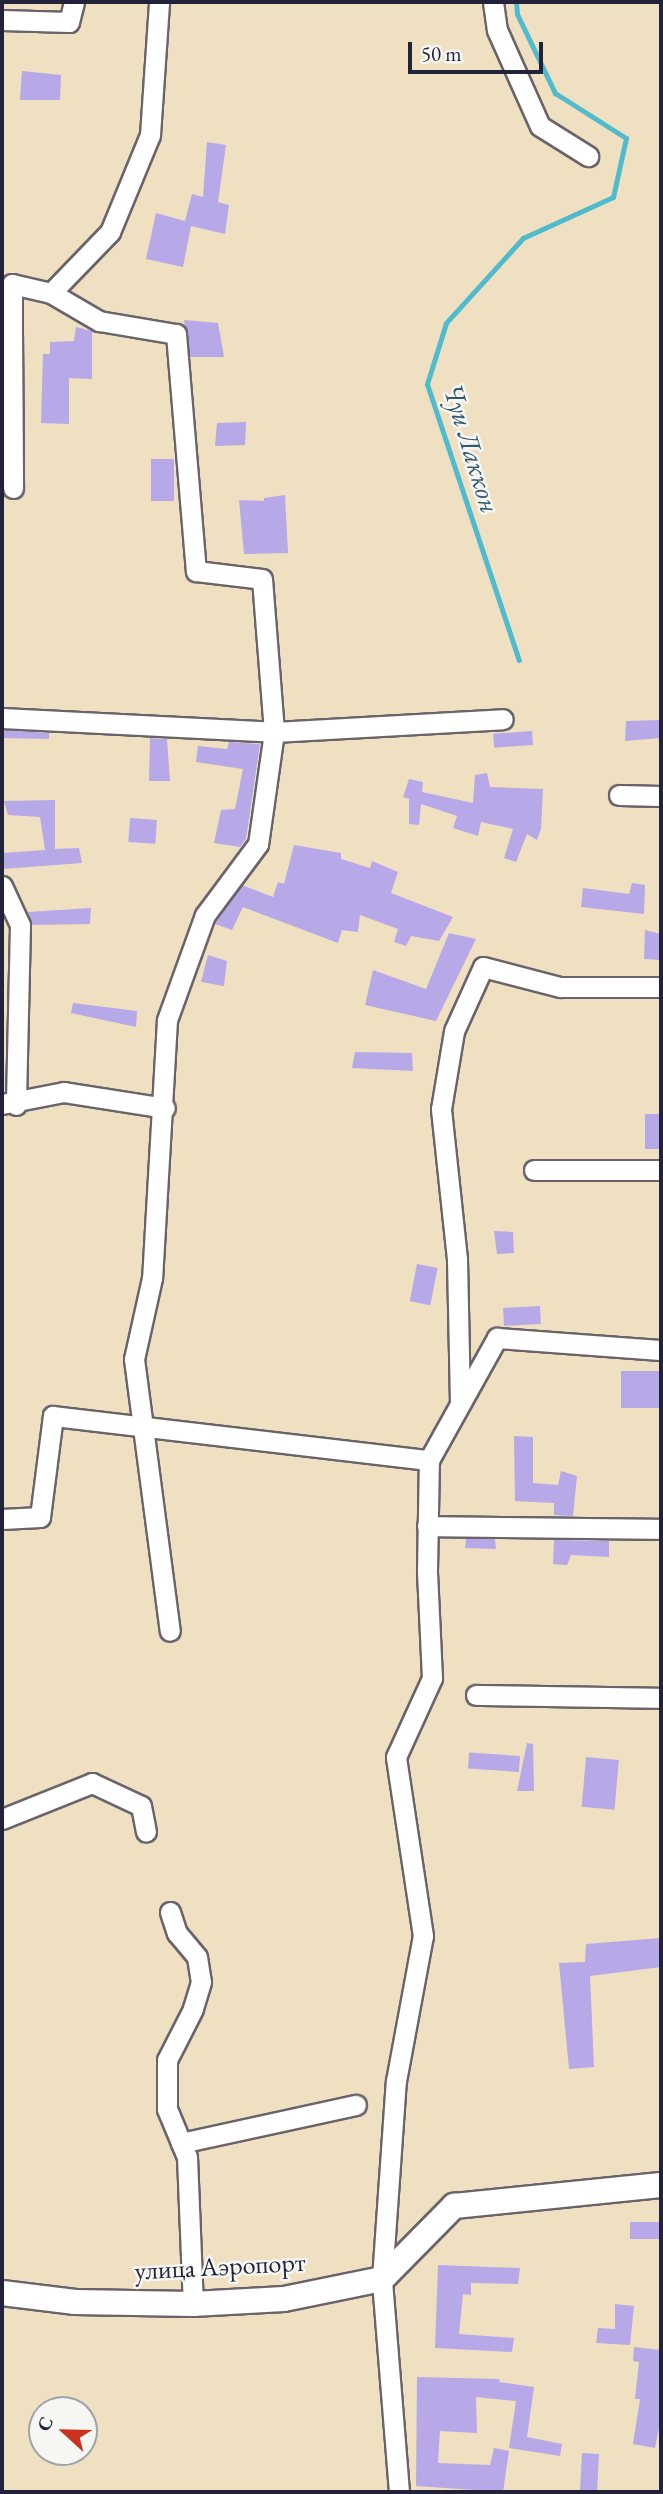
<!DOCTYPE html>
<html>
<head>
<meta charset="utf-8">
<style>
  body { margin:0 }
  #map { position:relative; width:663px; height:2494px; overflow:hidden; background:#efe0c1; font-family:"EB Garamond",serif }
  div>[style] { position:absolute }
  .stream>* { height:5px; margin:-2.5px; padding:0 2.5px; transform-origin:2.5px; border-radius:2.5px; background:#51bbce }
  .building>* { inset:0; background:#b7a8e7; transform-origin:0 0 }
  .roads { filter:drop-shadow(2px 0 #6a646a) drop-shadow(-2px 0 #6a646a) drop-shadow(0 2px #6a646a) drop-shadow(0 -2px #6a646a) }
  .minor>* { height:19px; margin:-9.5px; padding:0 9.5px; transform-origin:9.5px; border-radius:9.5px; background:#fff }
  .major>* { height:24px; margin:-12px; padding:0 12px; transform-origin:12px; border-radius:12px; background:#fff }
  span { translate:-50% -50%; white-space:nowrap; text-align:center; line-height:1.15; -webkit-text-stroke:5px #f6f6f2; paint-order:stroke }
  .street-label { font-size:26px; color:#22223b }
  .water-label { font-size:28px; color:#32586e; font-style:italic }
  .frame { position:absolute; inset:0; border:4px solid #22223b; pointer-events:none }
  .north { position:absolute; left:28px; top:2396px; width:70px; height:70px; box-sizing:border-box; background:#f6f6f2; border:2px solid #a1a1a9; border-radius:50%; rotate:292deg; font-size:19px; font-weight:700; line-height:28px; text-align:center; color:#22223b }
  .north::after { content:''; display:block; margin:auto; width:24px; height:32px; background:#c8321e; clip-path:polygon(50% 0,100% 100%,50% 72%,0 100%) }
  .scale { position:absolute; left:408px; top:42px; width:135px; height:32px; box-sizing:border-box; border:4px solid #22223b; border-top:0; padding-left:9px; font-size:21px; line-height:24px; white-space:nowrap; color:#22223b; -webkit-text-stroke:5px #f6f6f2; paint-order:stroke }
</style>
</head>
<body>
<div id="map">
  <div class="stream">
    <i style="left:516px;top:2px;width:12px;rotate:85deg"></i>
    <i style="left:517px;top:14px;width:88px;rotate:64.3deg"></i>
    <i style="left:555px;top:93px;width:84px;rotate:32.4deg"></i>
    <i style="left:626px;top:138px;width:60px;rotate:102.4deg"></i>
    <i style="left:613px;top:197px;width:99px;rotate:155.5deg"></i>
    <i style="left:523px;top:238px;width:115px;rotate:132.2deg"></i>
    <i style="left:446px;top:323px;width:64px;rotate:107.3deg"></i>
    <i style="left:427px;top:384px;width:291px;rotate:71.6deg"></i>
  </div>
  <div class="building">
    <i style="clip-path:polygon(22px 71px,61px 75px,60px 100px,20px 100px)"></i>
    <i style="clip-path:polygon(207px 142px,226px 145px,218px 202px,229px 205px,225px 234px,191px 226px,183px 267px,146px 259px,156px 213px,185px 221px,192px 194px,203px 197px)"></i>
    <i style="clip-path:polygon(184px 320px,218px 323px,224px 357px,190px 357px)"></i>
    <i style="clip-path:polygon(76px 327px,92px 331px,92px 379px,69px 378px,69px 424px,41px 423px,43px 354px,50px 354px,50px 342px,74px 341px)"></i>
    <i style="clip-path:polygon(246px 422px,245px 445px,215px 446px,217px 423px)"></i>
    <i style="left:151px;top:459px;width:23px;height:42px"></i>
    <i style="clip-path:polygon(285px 495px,288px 553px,244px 554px,239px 500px,264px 501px,264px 498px)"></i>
    <i style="clip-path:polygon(661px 720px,661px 738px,625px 741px,626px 721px)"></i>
    <i style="clip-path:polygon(2px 730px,49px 733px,49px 739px,2px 738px)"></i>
    <i style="left:532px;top:731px;width:14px;height:39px;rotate:86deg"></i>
    <i style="clip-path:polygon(150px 738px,167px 739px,170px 781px,149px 781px)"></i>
    <i style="clip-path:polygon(229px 742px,260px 744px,246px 839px,240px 847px,214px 843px,221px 810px,235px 809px,243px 769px,196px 762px,198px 746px,227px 749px)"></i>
    <i style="clip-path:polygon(487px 773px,490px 787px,543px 789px,541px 829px,537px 840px,527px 834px,516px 862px,504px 858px,513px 829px,481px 822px,478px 836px,453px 828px,457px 816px,421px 804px,419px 825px,409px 824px,409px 799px,403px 797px,409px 779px,423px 782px,422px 792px,473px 803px,475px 775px)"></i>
    <i style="clip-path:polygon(55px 800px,55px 849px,79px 848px,82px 863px,2px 869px,2px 853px,45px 850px,40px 817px,8px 815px,4px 801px)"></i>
    <i style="left:130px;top:818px;width:27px;height:24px;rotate:4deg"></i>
    <i style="clip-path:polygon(294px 845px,341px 853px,341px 859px,370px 868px,372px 861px,398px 872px,391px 893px,453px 917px,439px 941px,411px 936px,406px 946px,394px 942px,398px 929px,360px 915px,358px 932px,342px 930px,338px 943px,243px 907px,232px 930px,215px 924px,242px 885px,273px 897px,278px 882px,284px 884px)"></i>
    <i style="clip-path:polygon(632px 883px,645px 885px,644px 914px,581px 907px,583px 888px,629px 894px)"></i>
    <i style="clip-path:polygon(91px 908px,90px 924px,32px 925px,28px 912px)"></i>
    <i style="clip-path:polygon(645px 930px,661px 934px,661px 960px,644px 959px)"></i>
    <i style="clip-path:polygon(449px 933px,476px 939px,436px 1021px,365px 1005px,373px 970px,426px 989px)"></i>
    <i style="clip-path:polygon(208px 955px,227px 961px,224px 986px,201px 982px)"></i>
    <i style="clip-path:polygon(73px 1003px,137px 1011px,136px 1027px,71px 1013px)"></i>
    <i style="clip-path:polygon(355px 1052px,412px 1053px,413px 1071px,352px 1068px)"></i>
    <i style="left:661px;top:1114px;width:35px;height:16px;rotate:90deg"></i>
    <i style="clip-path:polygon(494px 1231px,513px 1232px,514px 1253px,497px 1254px)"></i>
    <i style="left:417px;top:1264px;width:21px;height:38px;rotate:11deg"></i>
    <i style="left:540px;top:1306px;width:18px;height:37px;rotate:87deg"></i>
    <i style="left:661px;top:1371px;width:37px;height:40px;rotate:90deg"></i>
    <i style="clip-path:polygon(514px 1436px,533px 1437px,533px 1483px,558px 1485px,561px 1471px,577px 1476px,573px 1516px,554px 1515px,554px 1503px,515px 1501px)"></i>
    <i style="clip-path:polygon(466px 1539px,495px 1539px,496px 1549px,465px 1548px)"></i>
    <i style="clip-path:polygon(554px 1540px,609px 1541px,609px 1557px,571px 1555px,567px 1565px,553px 1564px)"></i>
    <i style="clip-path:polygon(527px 1743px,533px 1744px,534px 1791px,517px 1791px)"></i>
    <i style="left:520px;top:1756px;width:16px;height:51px;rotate:94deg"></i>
    <i style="left:586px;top:1757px;width:33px;height:50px;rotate:5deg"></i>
    <i style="clip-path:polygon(661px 1938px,661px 1967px,590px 1976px,594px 2067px,569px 2069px,559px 1963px,585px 1962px,586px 1944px)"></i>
    <i style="left:661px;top:2222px;width:17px;height:31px;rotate:90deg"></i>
    <i style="clip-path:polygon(438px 2265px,520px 2268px,518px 2284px,471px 2283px,471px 2295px,463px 2294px,459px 2334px,514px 2338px,512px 2352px,435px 2348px)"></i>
    <i style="clip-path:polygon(615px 2304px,634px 2306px,630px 2345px,596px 2343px,598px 2328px,615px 2329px)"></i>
    <i style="clip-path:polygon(634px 2347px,661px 2350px,661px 2418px,655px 2448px,633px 2444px,640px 2399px,635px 2399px,639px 2362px,633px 2361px)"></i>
    <i style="clip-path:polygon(417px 2377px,500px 2379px,499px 2382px,534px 2387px,527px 2437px,562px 2444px,560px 2456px,509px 2448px,516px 2401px,476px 2397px,477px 2433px,440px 2431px,438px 2463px,490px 2465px,494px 2448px,509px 2451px,503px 2492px,416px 2486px)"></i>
    <i style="left:582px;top:2453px;width:17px;height:39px;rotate:3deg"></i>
  </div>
  <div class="roads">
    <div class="minor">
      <i style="left:493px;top:2px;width:28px;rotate:82deg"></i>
      <i style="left:497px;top:30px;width:105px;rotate:65.9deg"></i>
      <i style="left:540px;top:126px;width:57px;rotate:32deg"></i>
      <i style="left:2px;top:20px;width:67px;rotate:1.7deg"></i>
      <i style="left:69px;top:22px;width:21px;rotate:-76deg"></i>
      <i style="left:51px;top:293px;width:85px;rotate:-46deg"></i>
      <i style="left:110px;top:232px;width:105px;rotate:-67.6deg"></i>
      <i style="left:150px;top:135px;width:133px;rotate:-86.1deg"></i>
      <i style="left:2px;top:331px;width:10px"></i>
      <i style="left:12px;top:331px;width:47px;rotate:-90deg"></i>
      <i style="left:12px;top:284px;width:40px;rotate:13deg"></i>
      <i style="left:51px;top:293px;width:56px;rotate:30.3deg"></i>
      <i style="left:99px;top:321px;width:78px;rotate:9.6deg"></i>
      <i style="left:176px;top:334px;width:238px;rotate:85.2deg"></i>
      <i style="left:196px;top:571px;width:66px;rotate:6.9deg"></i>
      <i style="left:262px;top:579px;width:153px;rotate:85.5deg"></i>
      <i style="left:274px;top:732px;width:113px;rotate:98.1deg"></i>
      <i style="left:258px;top:844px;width:89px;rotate:126.7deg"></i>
      <i style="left:205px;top:915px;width:112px;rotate:109.9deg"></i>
      <i style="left:167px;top:1020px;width:258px;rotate:93.3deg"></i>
      <i style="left:152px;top:1278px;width:83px;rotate:102.5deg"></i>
      <i style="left:134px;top:1359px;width:274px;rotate:82.5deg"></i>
      <i style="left:12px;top:331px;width:157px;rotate:89.6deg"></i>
      <i style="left:2px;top:718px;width:272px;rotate:2.9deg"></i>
      <i style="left:274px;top:732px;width:229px;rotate:-3.2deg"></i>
      <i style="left:619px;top:795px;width:42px;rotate:1.4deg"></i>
      <i style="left:2px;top:886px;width:43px;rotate:65.2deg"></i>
      <i style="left:20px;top:925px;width:180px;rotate:91.3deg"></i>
      <i style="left:2px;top:1104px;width:63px;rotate:-11deg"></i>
      <i style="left:64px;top:1092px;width:102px;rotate:9deg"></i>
      <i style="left:534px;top:1170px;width:127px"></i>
      <i style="left:460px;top:1403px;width:144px;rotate:-91.2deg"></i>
      <i style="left:457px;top:1259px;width:151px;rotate:-96.1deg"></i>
      <i style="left:441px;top:1109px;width:79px;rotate:-80.5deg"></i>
      <i style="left:454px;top:1031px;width:70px;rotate:-65.6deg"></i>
      <i style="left:483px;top:967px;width:80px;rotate:14.6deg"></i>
      <i style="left:560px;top:987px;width:101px"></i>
      <i style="left:2px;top:1519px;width:38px;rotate:-3deg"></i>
      <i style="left:40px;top:1517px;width:102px;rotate:-82.7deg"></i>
      <i style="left:53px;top:1416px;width:379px;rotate:6.7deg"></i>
      <i style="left:427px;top:1526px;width:234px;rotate:0.7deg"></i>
      <i style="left:476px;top:1695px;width:185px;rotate:0.9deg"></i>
      <i style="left:2px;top:1819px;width:97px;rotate:-21.8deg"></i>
      <i style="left:92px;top:1783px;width:54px;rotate:25.1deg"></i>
      <i style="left:141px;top:1806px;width:26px;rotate:79deg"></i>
      <i style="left:170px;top:1912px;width:22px;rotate:72deg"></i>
      <i style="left:177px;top:1933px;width:31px;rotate:50deg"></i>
      <i style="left:197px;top:1957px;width:25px;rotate:81deg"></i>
      <i style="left:201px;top:1982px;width:28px;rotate:107deg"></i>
      <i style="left:193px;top:2009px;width:57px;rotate:117deg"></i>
      <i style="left:167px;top:2060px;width:49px;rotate:90deg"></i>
      <i style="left:167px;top:2109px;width:52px;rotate:67.4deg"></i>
      <i style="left:187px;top:2157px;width:147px;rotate:87.7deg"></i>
      <i style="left:181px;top:2143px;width:179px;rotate:-12.3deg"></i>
      <i style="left:399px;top:2492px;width:214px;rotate:-94.6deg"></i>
      <i style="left:382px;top:2279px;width:198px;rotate:-86deg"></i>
      <i style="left:396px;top:2081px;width:147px;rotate:-79.5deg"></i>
      <i style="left:423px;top:1936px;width:181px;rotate:-98.6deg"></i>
      <i style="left:396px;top:1757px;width:87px;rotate:-65.5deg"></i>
      <i style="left:432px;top:1678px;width:108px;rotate:-92.7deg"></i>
      <i style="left:427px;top:1570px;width:110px;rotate:-89deg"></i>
      <i style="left:429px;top:1460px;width:140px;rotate:-60.9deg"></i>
      <i style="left:497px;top:1338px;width:164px;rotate:4.2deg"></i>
    </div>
    <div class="major">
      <i style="left:2px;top:2293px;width:74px;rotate:7deg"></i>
      <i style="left:75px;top:2302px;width:118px;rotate:1deg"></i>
      <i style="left:193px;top:2304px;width:91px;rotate:-3.1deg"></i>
      <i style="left:284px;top:2299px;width:100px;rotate:-11.5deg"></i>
      <i style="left:382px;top:2279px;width:103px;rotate:-45.4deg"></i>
      <i style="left:454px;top:2206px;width:208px;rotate:-5.8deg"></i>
    </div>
  </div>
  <div class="street-label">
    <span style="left:220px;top:2267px;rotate:-3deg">улица Аэропорт</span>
  </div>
  <div class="water-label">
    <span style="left:472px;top:448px;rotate:73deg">Чуи Лаккон</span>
  </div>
  <div class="frame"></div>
  <div class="north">С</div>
  <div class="scale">50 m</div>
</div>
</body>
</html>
